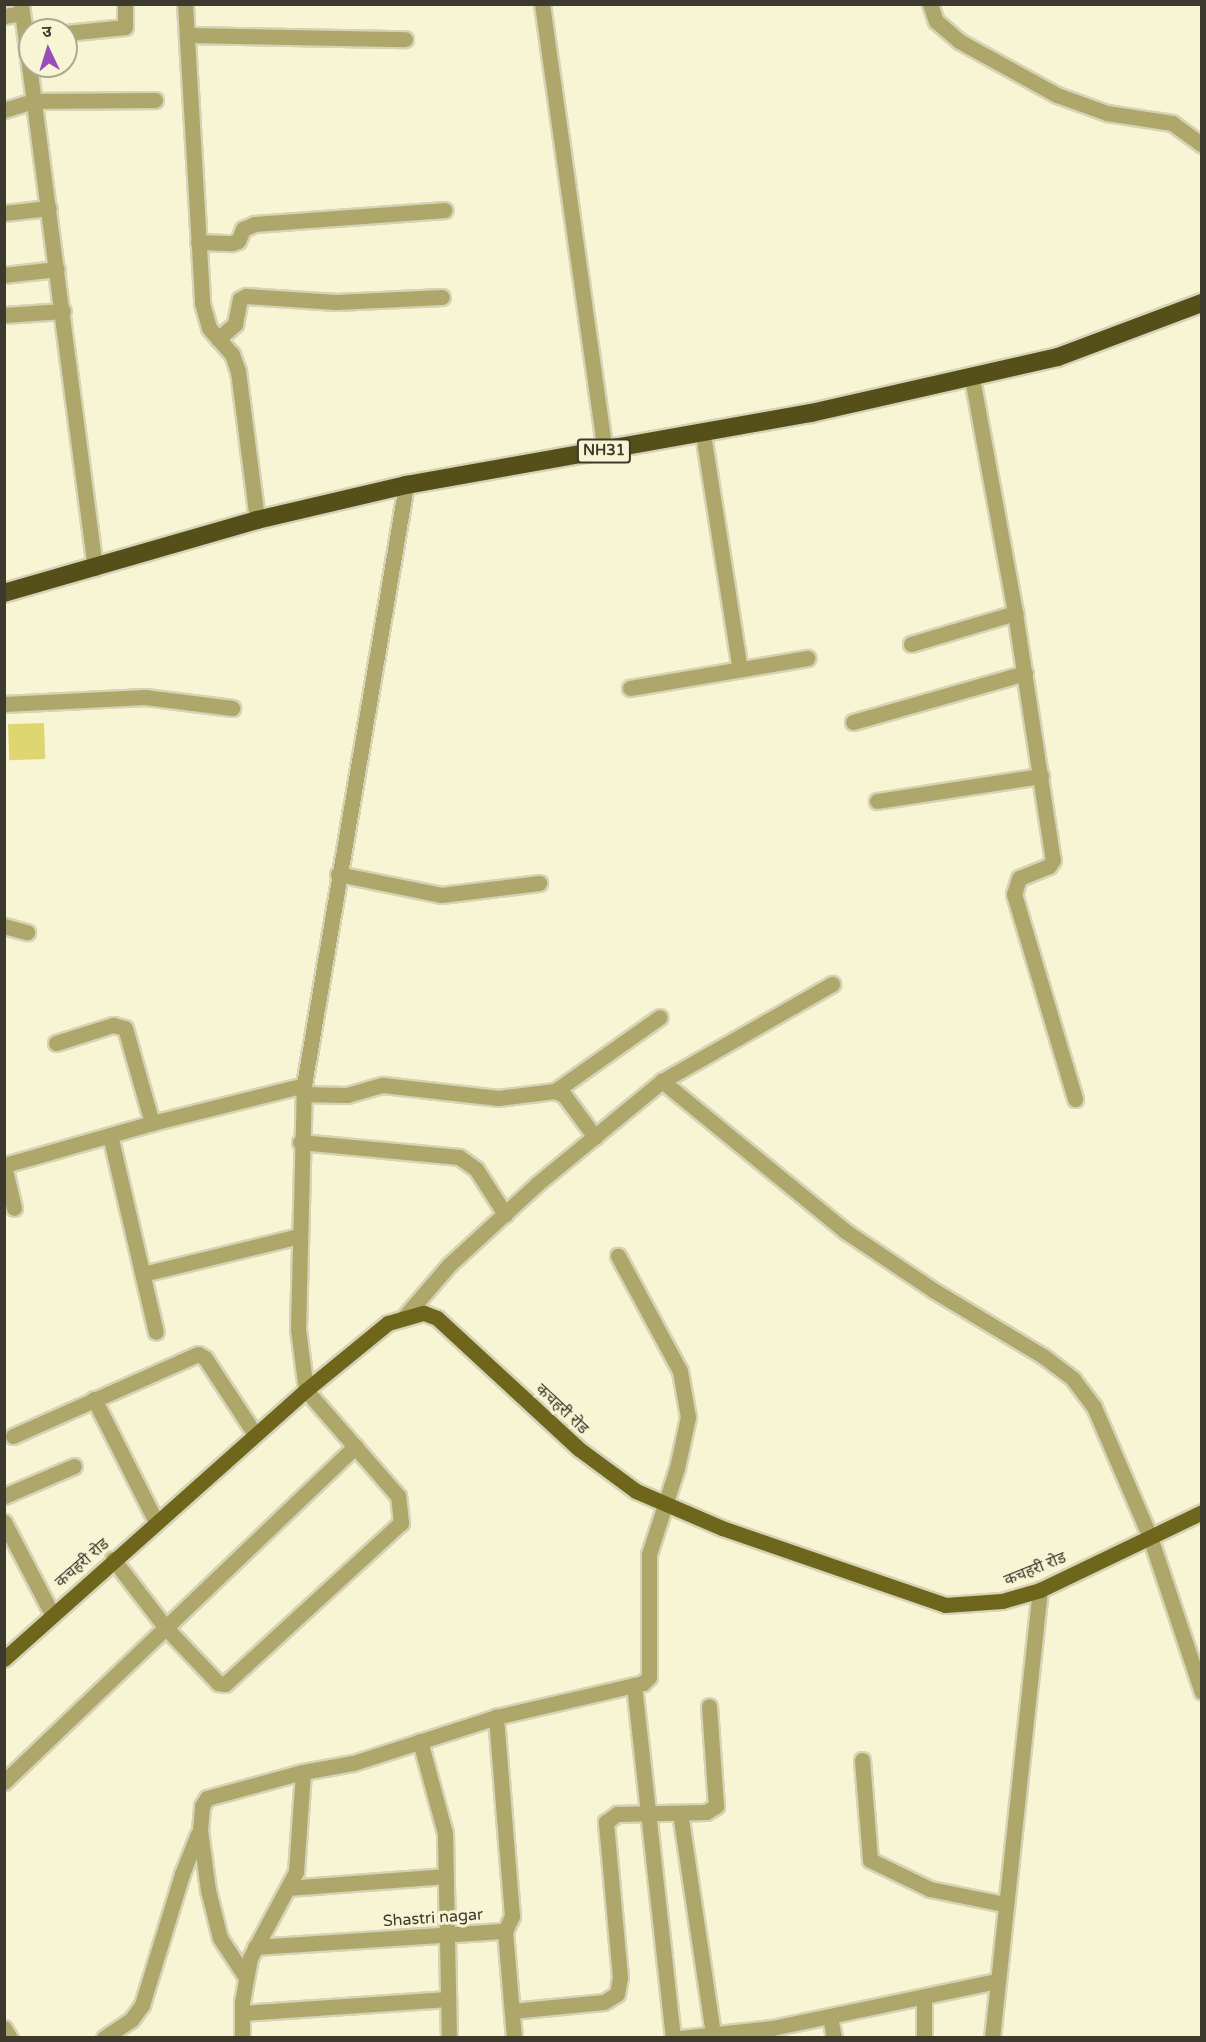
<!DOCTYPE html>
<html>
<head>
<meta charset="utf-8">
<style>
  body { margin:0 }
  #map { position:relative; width:1206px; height:2042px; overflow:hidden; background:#f8f5d4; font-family:"Varela Round","Noto Sans Devanagari",sans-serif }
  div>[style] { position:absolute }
  .water>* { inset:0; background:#dfd670; transform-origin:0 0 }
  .roads { filter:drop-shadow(2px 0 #d6d3b6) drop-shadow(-2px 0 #d6d3b6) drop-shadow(0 2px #d6d3b6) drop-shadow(0 -2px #d6d3b6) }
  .minor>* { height:15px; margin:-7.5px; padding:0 7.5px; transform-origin:7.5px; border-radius:7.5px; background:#ada869 }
  .major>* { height:15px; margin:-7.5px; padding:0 7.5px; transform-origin:7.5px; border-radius:7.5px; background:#6e661b }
  .highway>* { height:18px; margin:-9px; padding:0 9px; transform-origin:9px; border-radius:9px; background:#554f19 }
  span { translate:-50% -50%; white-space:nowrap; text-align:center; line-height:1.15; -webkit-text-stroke:6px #f8f5d4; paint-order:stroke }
  .shield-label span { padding:2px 4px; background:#f8f5d4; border:2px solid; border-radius:4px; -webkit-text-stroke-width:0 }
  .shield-label { font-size:15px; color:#3b3a2d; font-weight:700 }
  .street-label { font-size:16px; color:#3b3a2d }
  .frame { position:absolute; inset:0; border:6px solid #3b3a2d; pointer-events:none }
  .north { position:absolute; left:18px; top:18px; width:60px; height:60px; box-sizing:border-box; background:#f8f5d4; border:2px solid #acaa91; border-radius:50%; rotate:356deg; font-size:16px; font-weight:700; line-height:24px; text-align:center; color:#3b3a2d }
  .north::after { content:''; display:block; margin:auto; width:21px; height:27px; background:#9b4dbe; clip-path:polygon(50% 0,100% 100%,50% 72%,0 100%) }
</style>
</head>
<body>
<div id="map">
  <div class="water">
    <i style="left:44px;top:723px;width:36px;height:36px;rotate:88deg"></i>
  </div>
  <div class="roads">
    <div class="minor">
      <i style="left:21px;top:4px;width:569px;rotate:82.53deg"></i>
      <i style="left:185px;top:4px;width:299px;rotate:86.7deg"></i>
      <i style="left:202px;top:303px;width:26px;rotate:74deg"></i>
      <i style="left:209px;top:328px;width:35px;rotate:49deg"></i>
      <i style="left:232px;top:354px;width:18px;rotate:71deg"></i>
      <i style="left:238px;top:371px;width:150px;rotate:82.7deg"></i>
      <i style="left:542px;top:4px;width:451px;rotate:82deg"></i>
      <i style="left:930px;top:4px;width:18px;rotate:71deg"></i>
      <i style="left:936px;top:21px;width:30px;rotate:41deg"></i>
      <i style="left:959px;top:41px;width:112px;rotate:28.9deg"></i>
      <i style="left:1057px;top:95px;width:53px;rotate:19.8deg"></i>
      <i style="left:1107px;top:113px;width:66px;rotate:8.7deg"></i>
      <i style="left:1172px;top:123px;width:37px;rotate:36deg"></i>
      <i style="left:4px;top:16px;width:18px;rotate:-9deg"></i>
      <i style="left:66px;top:33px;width:59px;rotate:-5.8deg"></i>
      <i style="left:125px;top:27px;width:23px;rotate:-90deg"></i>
      <i style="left:188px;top:35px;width:217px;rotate:1.1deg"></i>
      <i style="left:4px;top:110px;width:31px;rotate:-17deg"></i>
      <i style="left:34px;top:101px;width:121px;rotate:-0.5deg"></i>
      <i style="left:4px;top:213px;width:45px;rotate:-6.3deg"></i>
      <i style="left:198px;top:242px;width:34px;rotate:2deg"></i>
      <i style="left:232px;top:243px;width:6px;rotate:-18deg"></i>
      <i style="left:238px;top:241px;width:13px;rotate:-67deg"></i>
      <i style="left:243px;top:229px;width:13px;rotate:-23deg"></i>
      <i style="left:255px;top:224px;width:190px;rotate:-4.2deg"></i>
      <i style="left:4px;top:275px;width:53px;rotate:-6.5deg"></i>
      <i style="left:4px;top:315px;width:59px;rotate:-3.9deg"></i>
      <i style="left:218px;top:339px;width:23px;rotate:-41deg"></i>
      <i style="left:235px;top:324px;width:25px;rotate:-79deg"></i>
      <i style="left:240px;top:299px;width:7px;rotate:-27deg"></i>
      <i style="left:246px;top:296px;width:90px;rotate:3.8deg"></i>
      <i style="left:336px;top:302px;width:106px;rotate:-2.7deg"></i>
      <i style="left:972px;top:378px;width:239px;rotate:79.6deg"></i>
      <i style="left:1015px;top:613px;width:250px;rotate:81.3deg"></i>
      <i style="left:1053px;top:860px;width:7px;rotate:124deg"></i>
      <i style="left:1049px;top:866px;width:32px;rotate:158deg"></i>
      <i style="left:1019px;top:878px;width:17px;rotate:107deg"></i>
      <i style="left:1014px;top:894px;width:214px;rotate:73.4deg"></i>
      <i style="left:703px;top:434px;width:238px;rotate:81.1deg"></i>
      <i style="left:911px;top:644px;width:109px;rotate:-16.6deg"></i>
      <i style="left:630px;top:688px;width:180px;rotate:-9.6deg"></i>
      <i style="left:4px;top:704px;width:141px;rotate:-2.8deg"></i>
      <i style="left:145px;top:697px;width:88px;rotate:7.2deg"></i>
      <i style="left:853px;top:722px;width:179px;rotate:-15.9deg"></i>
      <i style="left:877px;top:801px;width:166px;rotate:-8.7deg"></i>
      <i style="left:338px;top:874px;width:105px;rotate:11.5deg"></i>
      <i style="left:441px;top:895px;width:99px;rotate:-7deg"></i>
      <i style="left:4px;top:926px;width:24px;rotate:15deg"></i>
      <i style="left:56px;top:1043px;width:60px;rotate:-17.5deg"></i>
      <i style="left:113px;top:1025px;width:12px;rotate:14deg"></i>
      <i style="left:125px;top:1028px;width:99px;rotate:74.1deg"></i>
      <i style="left:662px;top:1081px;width:237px;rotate:39.3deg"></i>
      <i style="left:845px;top:1231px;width:106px;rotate:33.8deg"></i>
      <i style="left:933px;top:1290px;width:128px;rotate:31deg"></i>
      <i style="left:1043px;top:1356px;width:38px;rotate:37deg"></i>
      <i style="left:1073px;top:1379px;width:35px;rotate:53deg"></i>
      <i style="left:1094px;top:1407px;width:142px;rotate:66.7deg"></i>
      <i style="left:1150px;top:1537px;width:163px;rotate:71.5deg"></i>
      <i style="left:555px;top:1091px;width:128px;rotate:-35.2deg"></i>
      <i style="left:303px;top:1094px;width:44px;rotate:1.3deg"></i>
      <i style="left:347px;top:1095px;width:37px;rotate:-16deg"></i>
      <i style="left:383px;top:1085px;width:116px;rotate:6.4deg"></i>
      <i style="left:498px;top:1098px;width:57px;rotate:-7deg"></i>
      <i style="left:555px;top:1091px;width:10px;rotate:24deg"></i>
      <i style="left:564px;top:1095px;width:52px;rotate:53.6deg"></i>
      <i style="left:110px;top:1135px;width:202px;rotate:76.9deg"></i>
      <i style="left:300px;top:1142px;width:160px;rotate:5.4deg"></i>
      <i style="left:459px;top:1157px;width:21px;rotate:35deg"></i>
      <i style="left:476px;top:1169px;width:54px;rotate:57.2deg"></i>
      <i style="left:4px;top:1165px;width:44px;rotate:76.9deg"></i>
      <i style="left:5px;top:1165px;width:153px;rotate:-15.9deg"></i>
      <i style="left:152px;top:1123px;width:157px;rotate:-14deg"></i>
      <i style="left:143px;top:1274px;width:161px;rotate:-13.7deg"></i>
      <i style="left:406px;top:1315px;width:66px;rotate:-49.3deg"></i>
      <i style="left:449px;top:1265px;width:120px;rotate:-42.6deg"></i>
      <i style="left:537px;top:1184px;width:162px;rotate:-39.5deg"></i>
      <i style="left:662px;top:1081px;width:196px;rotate:-29.7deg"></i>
      <i style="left:94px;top:1399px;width:138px;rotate:63.2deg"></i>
      <i style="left:13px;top:1436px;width:202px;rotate:-23.9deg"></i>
      <i style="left:198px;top:1354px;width:8px;rotate:30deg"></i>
      <i style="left:205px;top:1358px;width:91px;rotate:56.7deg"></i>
      <i style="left:4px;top:1496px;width:76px;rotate:-23.2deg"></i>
      <i style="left:4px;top:1522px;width:104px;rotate:62.4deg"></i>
      <i style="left:113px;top:1559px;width:87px;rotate:52.5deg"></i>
      <i style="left:166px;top:1628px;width:76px;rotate:46.6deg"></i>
      <i style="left:218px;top:1683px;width:7px;rotate:8deg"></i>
      <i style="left:225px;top:1684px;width:239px;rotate:-42.5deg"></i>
      <i style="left:401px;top:1523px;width:27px;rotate:-96deg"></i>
      <i style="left:398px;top:1496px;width:140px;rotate:-131deg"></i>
      <i style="left:306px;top:1390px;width:62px;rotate:-97.5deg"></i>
      <i style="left:298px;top:1329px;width:244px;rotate:-88.6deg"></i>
      <i style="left:304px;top:1085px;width:609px;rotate:-80.35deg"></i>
      <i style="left:634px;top:1685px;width:355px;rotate:83.7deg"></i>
      <i style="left:420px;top:1741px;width:95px;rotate:74.8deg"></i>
      <i style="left:445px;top:1833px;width:205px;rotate:88.9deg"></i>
      <i style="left:862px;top:1760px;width:100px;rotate:85.4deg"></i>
      <i style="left:870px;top:1860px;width:67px;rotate:25.8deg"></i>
      <i style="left:930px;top:1889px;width:76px;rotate:11.5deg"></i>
      <i style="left:4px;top:1782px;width:486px;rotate:-43.7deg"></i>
      <i style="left:680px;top:1813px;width:224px;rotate:81.5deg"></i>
      <i style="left:288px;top:1888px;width:158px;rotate:-4.3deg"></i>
      <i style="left:505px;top:1931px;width:107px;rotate:85.2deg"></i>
      <i style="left:255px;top:1947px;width:251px;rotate:-3.7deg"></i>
      <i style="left:505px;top:1931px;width:17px;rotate:-65deg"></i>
      <i style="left:512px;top:1916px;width:200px;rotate:-94.6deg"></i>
      <i style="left:245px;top:1976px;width:45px;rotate:-123.3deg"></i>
      <i style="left:220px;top:1938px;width:49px;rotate:-104deg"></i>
      <i style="left:208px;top:1890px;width:61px;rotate:-97.6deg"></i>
      <i style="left:200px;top:1830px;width:24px;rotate:-85deg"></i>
      <i style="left:202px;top:1806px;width:9px;rotate:-58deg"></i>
      <i style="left:207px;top:1798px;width:99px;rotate:-15.2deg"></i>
      <i style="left:303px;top:1772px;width:51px;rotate:-10.2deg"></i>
      <i style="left:353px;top:1763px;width:150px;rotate:-17.8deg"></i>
      <i style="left:496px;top:1717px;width:151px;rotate:-13deg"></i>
      <i style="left:643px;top:1683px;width:8px;rotate:-45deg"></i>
      <i style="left:649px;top:1677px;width:123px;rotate:-90deg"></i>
      <i style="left:649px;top:1554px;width:90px;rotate:-72deg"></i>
      <i style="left:677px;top:1468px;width:52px;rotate:-77.8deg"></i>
      <i style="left:688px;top:1417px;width:47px;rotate:-99.9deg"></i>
      <i style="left:680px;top:1371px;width:131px;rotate:-118.3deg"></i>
      <i style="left:924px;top:1997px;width:41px;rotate:90deg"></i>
      <i style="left:512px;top:2011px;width:92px;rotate:-5.6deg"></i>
      <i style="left:604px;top:2002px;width:15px;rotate:-32deg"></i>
      <i style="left:617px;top:1994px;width:17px;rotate:-80deg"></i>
      <i style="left:620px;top:1977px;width:156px;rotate:-95.2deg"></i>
      <i style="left:606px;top:1822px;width:14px;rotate:-36deg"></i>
      <i style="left:617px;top:1814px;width:89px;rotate:-1.3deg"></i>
      <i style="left:706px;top:1812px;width:12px;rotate:-31deg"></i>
      <i style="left:716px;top:1806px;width:100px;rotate:-94deg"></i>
      <i style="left:242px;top:2013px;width:206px;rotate:-3.9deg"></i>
      <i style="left:830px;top:2016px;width:22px;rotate:80deg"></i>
      <i style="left:4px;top:2028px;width:12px;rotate:59deg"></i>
      <i style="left:104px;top:2038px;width:32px;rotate:-34deg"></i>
      <i style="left:131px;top:2020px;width:19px;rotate:-54deg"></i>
      <i style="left:142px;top:2005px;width:137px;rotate:-73deg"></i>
      <i style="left:182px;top:1874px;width:43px;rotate:-68.2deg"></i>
      <i style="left:242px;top:2038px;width:36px;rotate:-90deg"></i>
      <i style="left:242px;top:2002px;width:45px;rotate:-79.7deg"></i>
      <i style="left:250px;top:1958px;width:98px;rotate:-61.9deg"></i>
      <i style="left:296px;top:1872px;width:100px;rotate:-86deg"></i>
      <i style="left:680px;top:2038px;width:93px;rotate:-6.2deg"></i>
      <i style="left:772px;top:2028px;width:230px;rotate:-11.8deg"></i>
      <i style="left:992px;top:2038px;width:451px;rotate:-83.9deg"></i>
    </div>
    <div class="major">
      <i style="left:4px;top:1659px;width:404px;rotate:-41.7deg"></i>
      <i style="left:306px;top:1390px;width:106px;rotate:-39.3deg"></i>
      <i style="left:388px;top:1323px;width:37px;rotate:-16deg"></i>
      <i style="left:424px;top:1313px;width:14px;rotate:21deg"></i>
      <i style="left:437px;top:1318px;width:193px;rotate:42.7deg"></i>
      <i style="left:579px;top:1449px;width:71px;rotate:36.4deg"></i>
      <i style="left:636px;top:1491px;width:94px;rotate:23.3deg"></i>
      <i style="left:722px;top:1528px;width:236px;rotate:19deg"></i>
      <i style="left:945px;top:1605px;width:57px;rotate:-4deg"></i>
      <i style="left:1002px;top:1601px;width:40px;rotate:-16deg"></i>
      <i style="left:1040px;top:1590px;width:180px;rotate:-25.7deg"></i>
    </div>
    <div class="highway">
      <i style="left:4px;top:593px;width:263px;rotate:-16.1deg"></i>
      <i style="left:257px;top:520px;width:153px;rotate:-13.2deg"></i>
      <i style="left:406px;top:485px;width:411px;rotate:-10.1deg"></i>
      <i style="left:811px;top:413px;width:253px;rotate:-12.8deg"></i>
      <i style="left:1058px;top:357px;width:154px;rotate:-20.6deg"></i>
    </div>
  </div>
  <div class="shield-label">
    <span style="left:604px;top:451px">NH31</span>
  </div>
  <div class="street-label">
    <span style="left:562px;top:1409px;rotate:43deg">कचहरी रोड</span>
    <span style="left:82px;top:1563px;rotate:-41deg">कचहरी रोड</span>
    <span style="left:1035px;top:1569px;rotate:-22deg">कचहरी रोड</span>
    <span style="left:433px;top:1918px;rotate:-4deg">Shastri nagar</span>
  </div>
  <div class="frame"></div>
  <div class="north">उ</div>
</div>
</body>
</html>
